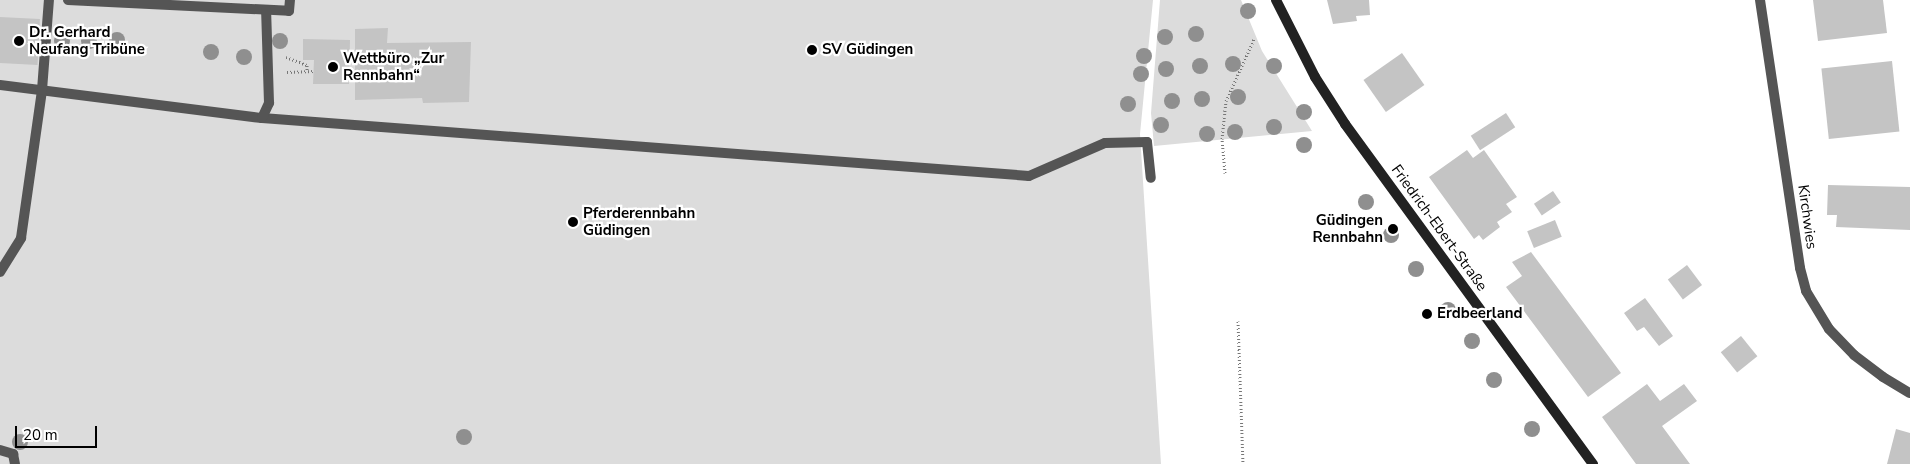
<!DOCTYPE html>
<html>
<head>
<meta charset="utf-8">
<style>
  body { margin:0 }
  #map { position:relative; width:1910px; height:464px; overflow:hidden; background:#fff; font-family:"Nunito Sans",sans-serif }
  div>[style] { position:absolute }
  .green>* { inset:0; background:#dcdcdc }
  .building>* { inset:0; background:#c4c4c4; transform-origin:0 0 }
  .path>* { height:3px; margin-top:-1.5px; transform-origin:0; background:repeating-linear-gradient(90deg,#777 0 1px,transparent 0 3.5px) }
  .service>* { height:10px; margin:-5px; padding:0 5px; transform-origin:5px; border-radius:5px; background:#555 }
  .minor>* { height:10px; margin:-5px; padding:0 5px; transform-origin:5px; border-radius:5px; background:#555 }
  .secondary>* { height:10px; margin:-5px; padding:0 5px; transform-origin:5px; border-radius:5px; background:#222 }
  .trees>* { width:16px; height:16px; margin:-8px; border-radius:50%; background:#8f8f8f }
  .dots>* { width:14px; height:14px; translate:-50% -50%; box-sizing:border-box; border:2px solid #fff; border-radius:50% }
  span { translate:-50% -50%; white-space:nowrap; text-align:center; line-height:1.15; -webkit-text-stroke:4.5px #fff; paint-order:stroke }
  .poi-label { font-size:15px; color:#000; font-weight:700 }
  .left { translate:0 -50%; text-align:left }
  .right { translate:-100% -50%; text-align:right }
  .street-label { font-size:15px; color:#000 }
  .scale { position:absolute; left:15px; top:426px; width:82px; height:22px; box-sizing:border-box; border:2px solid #000; border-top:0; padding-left:6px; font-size:15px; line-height:18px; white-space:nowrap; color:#000; -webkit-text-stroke:4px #fff; paint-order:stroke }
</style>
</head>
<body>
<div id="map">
  <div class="green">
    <i style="clip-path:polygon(0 0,1153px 0,1140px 134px,1161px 464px,0 464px)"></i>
    <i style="clip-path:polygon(1160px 0,1241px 0,1262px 51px,1312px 131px,1154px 146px,1151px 113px)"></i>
  </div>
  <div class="building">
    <i style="clip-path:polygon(1327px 0,1369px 0,1370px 15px,1356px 16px,1357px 21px,1333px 24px)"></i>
    <i style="clip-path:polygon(1813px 0,1883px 0,1887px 33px,1818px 41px)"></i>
    <i style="left:0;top:17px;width:40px;height:46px;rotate:3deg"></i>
    <i style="clip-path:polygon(388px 28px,387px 43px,471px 42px,469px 102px,423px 103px,422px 98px,355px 100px,355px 29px)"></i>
    <i style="clip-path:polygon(303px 39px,350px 40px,349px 84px,313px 84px,314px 60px,303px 60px)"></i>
    <i style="left:1402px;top:53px;width:39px;height:47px;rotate:55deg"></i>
    <i style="left:1892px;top:61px;width:71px;height:71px;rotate:84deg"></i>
    <i style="left:1506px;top:113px;width:17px;height:42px;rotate:57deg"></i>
    <i style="clip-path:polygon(1467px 150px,1473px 158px,1484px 150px,1517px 197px,1506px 204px,1512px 212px,1497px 222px,1500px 227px,1483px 240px,1479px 235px,1474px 239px,1429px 177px)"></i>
    <i style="clip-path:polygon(1828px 185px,1910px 187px,1910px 230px,1836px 227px,1837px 215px,1827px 215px)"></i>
    <i style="left:1553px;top:191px;width:14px;height:23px;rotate:56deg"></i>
    <i style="left:1555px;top:220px;width:18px;height:30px;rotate:68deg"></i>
    <i style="clip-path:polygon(1531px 252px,1621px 373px,1588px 397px,1506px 287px,1522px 276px,1512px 262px)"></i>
    <i style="left:1687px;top:265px;width:25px;height:24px;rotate:53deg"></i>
    <i style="clip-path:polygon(1645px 298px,1673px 336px,1659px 346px,1644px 327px,1637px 331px,1624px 313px)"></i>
    <i style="left:1741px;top:336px;width:26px;height:26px;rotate:51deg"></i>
    <i style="clip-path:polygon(1647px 384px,1660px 401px,1684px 384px,1697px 401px,1662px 426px,1690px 464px,1636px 464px,1602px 417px)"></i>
    <i style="clip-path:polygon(1896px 429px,1910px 433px,1910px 464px,1887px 464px)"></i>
  </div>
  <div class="path">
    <i style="left:286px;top:57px;width:22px;rotate:21deg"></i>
    <i style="left:307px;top:65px;width:7px;rotate:90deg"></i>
    <i style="left:287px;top:72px;width:27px;rotate:-2deg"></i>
    <i style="left:1225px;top:173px;width:34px;rotate:-95deg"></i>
    <i style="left:1222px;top:139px;width:38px;rotate:-84deg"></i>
    <i style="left:1226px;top:101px;width:68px;rotate:-65.7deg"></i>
    <i style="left:1238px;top:321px;width:143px;rotate:88deg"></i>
  </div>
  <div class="service">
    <i style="left:68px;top:0;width:221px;rotate:2.8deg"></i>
    <i style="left:289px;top:11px;width:11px;rotate:-85deg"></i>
    <i style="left:0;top:85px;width:264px;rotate:7.2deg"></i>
    <i style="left:262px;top:118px;width:769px;rotate:4.32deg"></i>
    <i style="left:1029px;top:176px;width:83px;rotate:-23.5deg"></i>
    <i style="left:1105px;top:143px;width:42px;rotate:-1.4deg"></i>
    <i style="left:1147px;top:142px;width:36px;rotate:84deg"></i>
    <i style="left:262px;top:118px;width:17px;rotate:-65deg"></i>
    <i style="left:269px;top:103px;width:93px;rotate:-91.8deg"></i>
    <i style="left:0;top:272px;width:40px;rotate:-58deg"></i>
    <i style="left:21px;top:238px;width:149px;rotate:-81.9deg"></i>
    <i style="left:42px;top:90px;width:90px;rotate:-85.6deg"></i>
    <i style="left:0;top:450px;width:14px;rotate:17deg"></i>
    <i style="left:13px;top:454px;width:10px;rotate:79deg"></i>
  </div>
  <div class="minor">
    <i style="left:1760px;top:0;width:271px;rotate:81.5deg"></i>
    <i style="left:1800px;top:268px;width:24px;rotate:75deg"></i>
    <i style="left:1806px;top:291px;width:44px;rotate:58.8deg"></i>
    <i style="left:1829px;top:329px;width:36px;rotate:46deg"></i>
    <i style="left:1854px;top:355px;width:36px;rotate:37deg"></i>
    <i style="left:1883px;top:377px;width:31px;rotate:31deg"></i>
  </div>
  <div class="secondary">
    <i style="left:1276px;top:0;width:86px;rotate:63.1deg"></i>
    <i style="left:1315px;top:77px;width:56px;rotate:57.4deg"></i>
    <i style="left:1345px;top:124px;width:421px;rotate:53.9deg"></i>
  </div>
  <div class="trees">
    <i style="left:1248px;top:11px"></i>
    <i style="left:1196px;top:34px"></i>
    <i style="left:1165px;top:37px"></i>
    <i style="left:117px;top:40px"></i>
    <i style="left:62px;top:41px"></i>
    <i style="left:89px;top:41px"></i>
    <i style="left:280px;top:41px"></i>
    <i style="left:211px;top:52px"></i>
    <i style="left:1144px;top:56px"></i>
    <i style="left:244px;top:57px"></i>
    <i style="left:1233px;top:64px"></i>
    <i style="left:1200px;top:66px"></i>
    <i style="left:1274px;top:66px"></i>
    <i style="left:1166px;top:69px"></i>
    <i style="left:1141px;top:74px"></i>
    <i style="left:1238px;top:97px"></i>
    <i style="left:1202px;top:99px"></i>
    <i style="left:1172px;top:101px"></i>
    <i style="left:1128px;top:104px"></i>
    <i style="left:1304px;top:112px"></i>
    <i style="left:1161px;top:125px"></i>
    <i style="left:1274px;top:127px"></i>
    <i style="left:1235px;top:132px"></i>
    <i style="left:1207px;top:134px"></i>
    <i style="left:1304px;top:145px"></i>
    <i style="left:1366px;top:202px"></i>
    <i style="left:1391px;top:235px"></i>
    <i style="left:1416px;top:269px"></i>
    <i style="left:1448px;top:310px"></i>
    <i style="left:1472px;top:341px"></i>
    <i style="left:1494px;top:380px"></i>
    <i style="left:1532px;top:429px"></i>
    <i style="left:464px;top:437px"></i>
    <i style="left:20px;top:442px"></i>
  </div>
  <div class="dots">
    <i style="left:19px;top:41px;background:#000"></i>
    <i style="left:812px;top:50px;background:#000"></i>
    <i style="left:333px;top:67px;background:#000"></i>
    <i style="left:573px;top:222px;background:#000"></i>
    <i style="left:1393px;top:229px;background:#000"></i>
    <i style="left:1427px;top:314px;background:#000"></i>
  </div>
  <div class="poi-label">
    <span class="left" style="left:29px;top:41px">Dr. Gerhard<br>Neufang Tribüne</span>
    <span class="left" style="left:822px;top:50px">SV Güdingen</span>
    <span class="left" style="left:343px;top:67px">Wettbüro „Zur<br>Rennbahn“</span>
    <span class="left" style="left:583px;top:222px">Pferderennbahn<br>Güdingen</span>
    <span class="right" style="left:1383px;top:229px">Güdingen<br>Rennbahn</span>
    <span class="left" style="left:1437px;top:314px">Erdbeerland</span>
  </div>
  <div class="street-label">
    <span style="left:1807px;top:217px;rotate:82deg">Kirchwies</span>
    <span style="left:1439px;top:228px;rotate:54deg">Friedrich-Ebert-Straße</span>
  </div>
  <div class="scale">20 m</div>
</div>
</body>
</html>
